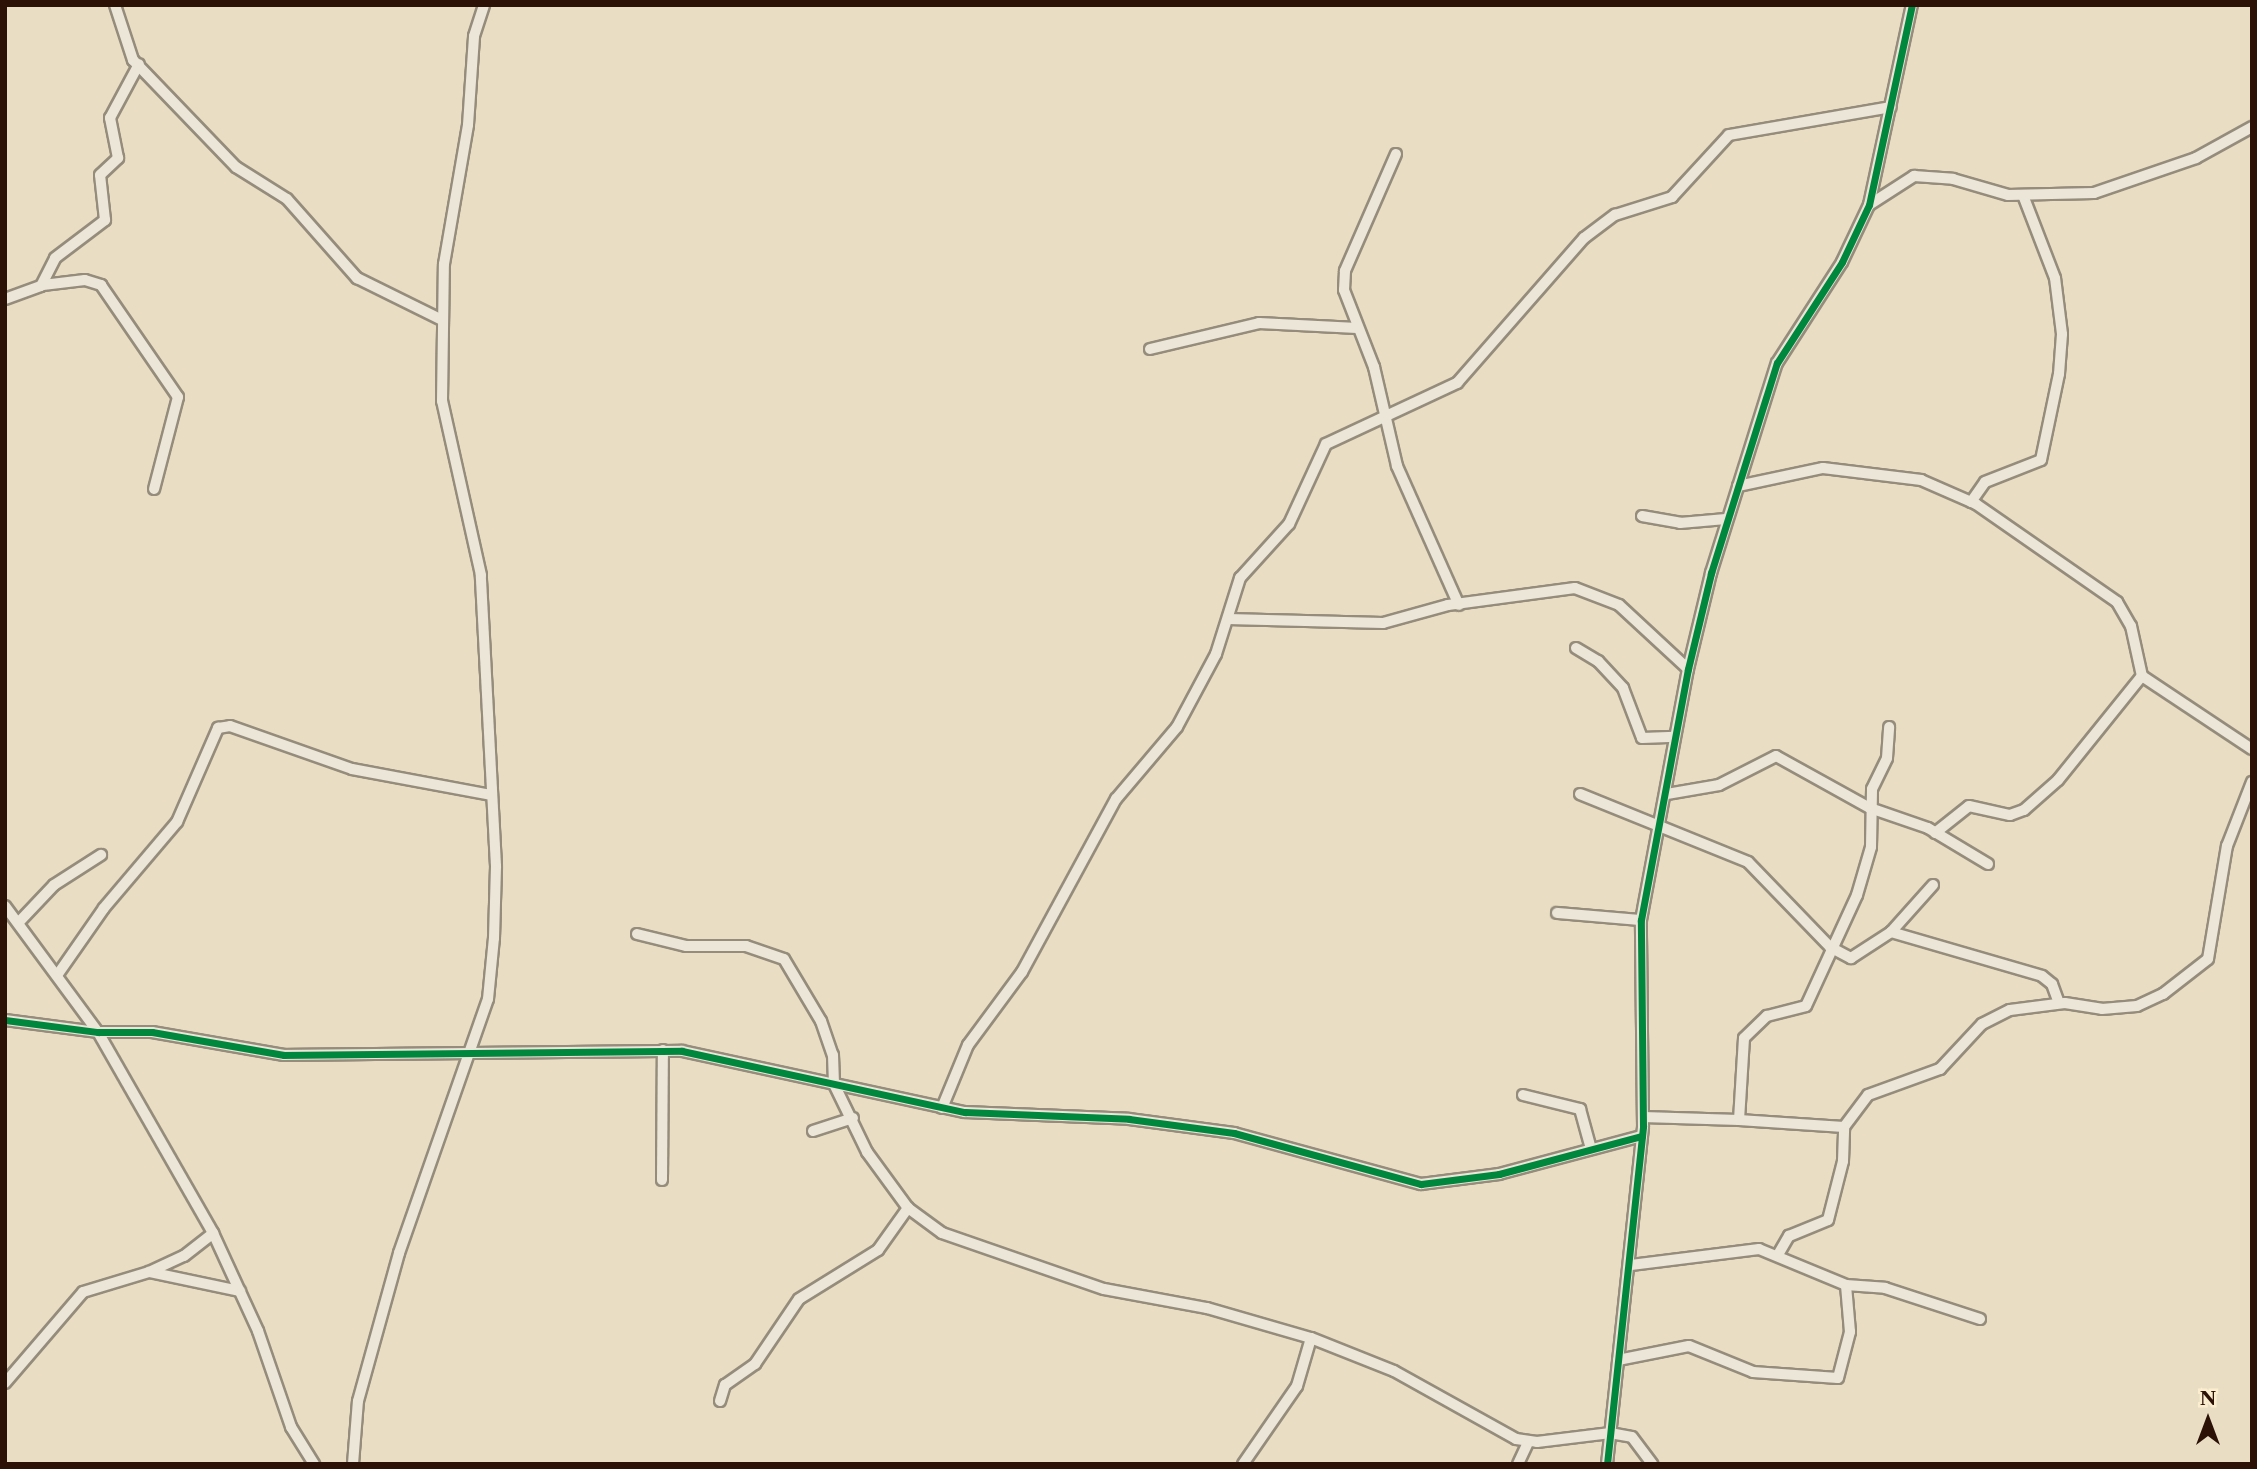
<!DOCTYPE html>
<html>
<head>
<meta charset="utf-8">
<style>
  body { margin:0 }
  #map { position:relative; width:2257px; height:1469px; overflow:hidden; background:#e9dec3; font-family:"Libre Caslon Text",serif }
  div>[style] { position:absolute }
  .roads { filter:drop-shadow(2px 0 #958c7c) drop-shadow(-2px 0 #958c7c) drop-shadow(0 2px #958c7c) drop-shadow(0 -2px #958c7c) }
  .minor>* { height:10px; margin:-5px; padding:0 5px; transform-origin:5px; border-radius:5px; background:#ece6d9 }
  .cycleway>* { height:7px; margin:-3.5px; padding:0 3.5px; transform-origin:3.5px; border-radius:3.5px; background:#00873e }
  span { translate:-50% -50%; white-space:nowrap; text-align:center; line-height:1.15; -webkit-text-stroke:6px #fbeece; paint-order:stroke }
  .frame { position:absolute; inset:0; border:7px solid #2c1107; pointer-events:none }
  .north { position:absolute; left:2173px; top:1385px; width:70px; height:70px; -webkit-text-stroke:5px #fbeece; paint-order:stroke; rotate:0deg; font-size:19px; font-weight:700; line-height:28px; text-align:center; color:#2c1107 }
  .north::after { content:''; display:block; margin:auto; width:24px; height:32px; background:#2c1107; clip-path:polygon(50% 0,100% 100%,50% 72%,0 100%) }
</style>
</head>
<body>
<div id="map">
  <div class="roads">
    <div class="minor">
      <i style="left:115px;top:5px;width:58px;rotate:71.9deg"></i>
      <i style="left:133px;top:60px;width:149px;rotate:46.1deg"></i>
      <i style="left:236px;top:167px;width:60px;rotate:32.1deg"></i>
      <i style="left:287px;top:199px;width:106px;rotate:48.5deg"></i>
      <i style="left:357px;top:278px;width:95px;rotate:26.3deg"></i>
      <i style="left:1396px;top:154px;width:128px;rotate:113.6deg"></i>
      <i style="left:1345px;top:271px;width:19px;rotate:93deg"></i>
      <i style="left:1344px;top:290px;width:83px;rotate:68.7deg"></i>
      <i style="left:1374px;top:367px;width:102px;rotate:76.9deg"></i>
      <i style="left:1397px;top:466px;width:152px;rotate:66deg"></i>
      <i style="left:1869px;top:205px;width:54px;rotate:-32.8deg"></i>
      <i style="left:1914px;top:176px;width:39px;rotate:4deg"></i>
      <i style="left:1953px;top:179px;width:57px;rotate:16.2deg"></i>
      <i style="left:2008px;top:195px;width:86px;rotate:-1.3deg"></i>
      <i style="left:2094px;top:193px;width:108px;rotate:-18.9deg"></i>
      <i style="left:2196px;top:158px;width:64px;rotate:-29deg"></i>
      <i style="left:43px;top:285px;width:42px;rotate:-6.8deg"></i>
      <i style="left:85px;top:280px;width:17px;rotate:17deg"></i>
      <i style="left:101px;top:285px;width:136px;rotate:55.5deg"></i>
      <i style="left:178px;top:397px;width:95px;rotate:104.6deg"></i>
      <i style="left:5px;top:299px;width:38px;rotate:-20deg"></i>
      <i style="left:41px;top:286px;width:31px;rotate:-63deg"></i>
      <i style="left:55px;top:258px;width:63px;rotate:-37.2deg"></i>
      <i style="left:105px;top:220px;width:45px;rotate:-96.3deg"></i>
      <i style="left:100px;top:175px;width:25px;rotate:-43deg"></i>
      <i style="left:118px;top:158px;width:41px;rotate:-101.3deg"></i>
      <i style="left:110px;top:118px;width:61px;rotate:-61.8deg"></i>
      <i style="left:1150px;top:349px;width:112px;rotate:-13.4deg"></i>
      <i style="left:1259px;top:323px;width:98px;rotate:2.9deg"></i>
      <i style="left:1738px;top:486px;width:87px;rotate:-12deg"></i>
      <i style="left:1823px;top:468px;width:99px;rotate:7deg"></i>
      <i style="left:1921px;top:480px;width:60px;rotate:23.6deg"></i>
      <i style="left:1976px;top:504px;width:172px;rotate:34.8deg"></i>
      <i style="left:2117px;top:602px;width:28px;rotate:60deg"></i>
      <i style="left:2131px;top:626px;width:51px;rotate:77.6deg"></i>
      <i style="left:2142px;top:676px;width:132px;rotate:33.6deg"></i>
      <i style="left:1971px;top:502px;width:24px;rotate:-55deg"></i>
      <i style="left:1985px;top:482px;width:60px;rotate:-21.4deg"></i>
      <i style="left:2041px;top:460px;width:88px;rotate:-78.2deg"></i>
      <i style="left:2059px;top:374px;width:40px;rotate:-85.7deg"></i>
      <i style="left:2062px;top:334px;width:56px;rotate:-97.1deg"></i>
      <i style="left:2055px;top:278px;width:89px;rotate:-111.1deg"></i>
      <i style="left:1642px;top:516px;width:39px;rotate:10deg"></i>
      <i style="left:1680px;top:523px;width:46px;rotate:-5deg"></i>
      <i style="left:1228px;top:619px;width:155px;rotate:1.5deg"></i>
      <i style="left:1383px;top:623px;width:67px;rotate:-15.5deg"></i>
      <i style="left:1448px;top:605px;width:128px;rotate:-7.6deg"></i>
      <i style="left:1575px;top:588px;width:47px;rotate:21.1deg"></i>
      <i style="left:1619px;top:605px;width:94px;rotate:42.8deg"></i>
      <i style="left:1576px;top:648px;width:26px;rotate:31deg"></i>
      <i style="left:1598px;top:661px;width:37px;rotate:47deg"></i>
      <i style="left:1623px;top:688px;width:53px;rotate:69.2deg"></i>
      <i style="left:1642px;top:738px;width:33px;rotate:-2deg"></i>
      <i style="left:1580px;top:794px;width:181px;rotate:22deg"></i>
      <i style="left:1748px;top:862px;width:118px;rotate:46deg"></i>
      <i style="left:1830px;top:947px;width:24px;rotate:28deg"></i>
      <i style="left:1851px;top:958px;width:48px;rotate:-33deg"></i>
      <i style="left:1891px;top:932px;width:63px;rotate:-48.2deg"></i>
      <i style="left:1667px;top:794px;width:53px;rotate:-9.8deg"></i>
      <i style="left:1719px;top:785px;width:64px;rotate:-27deg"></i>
      <i style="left:1776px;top:756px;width:107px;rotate:29deg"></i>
      <i style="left:1870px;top:808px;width:61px;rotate:19deg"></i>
      <i style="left:1928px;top:828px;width:70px;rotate:31deg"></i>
      <i style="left:1935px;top:833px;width:43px;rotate:-38.5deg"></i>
      <i style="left:1969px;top:806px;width:42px;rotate:12.4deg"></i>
      <i style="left:2010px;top:815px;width:15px;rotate:-20deg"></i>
      <i style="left:2024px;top:810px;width:45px;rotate:-41.4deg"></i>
      <i style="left:2058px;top:780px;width:134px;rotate:-51.1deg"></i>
      <i style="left:5px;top:906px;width:157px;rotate:53.6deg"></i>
      <i style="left:98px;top:1032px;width:232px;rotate:60.2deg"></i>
      <i style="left:213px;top:1233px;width:108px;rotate:65.3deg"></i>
      <i style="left:258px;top:1331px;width:102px;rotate:71deg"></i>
      <i style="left:291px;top:1427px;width:44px;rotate:58.1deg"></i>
      <i style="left:1557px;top:913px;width:84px;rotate:4.8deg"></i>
      <i style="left:19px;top:922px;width:51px;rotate:-46.6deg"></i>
      <i style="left:54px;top:885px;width:56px;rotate:-32.6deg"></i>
      <i style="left:1891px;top:932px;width:157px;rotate:16.2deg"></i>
      <i style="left:2042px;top:976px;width:13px;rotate:39deg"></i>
      <i style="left:2052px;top:984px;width:20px;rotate:70deg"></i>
      <i style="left:637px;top:934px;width:50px;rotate:13.8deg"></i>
      <i style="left:686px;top:946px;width:60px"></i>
      <i style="left:746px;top:946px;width:40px;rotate:18.9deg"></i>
      <i style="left:784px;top:959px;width:72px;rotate:59.2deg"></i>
      <i style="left:821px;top:1021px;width:36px;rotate:71deg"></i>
      <i style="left:833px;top:1055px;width:29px;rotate:88deg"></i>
      <i style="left:834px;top:1084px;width:76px;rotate:64.1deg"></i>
      <i style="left:867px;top:1152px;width:69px;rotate:53.8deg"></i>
      <i style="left:908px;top:1208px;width:42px;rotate:36.3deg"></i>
      <i style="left:942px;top:1233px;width:171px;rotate:19.1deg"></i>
      <i style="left:1104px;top:1289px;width:105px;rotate:10.5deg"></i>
      <i style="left:1207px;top:1308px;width:108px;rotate:16.1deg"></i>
      <i style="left:1311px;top:1338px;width:89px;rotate:21.7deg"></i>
      <i style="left:1394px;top:1371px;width:140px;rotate:29.1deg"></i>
      <i style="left:1516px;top:1439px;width:21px;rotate:8deg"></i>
      <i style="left:1537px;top:1442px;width:74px;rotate:-7deg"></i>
      <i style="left:1610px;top:1433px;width:22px;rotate:10deg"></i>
      <i style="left:1632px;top:1437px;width:34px;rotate:53deg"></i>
      <i style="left:58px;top:974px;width:80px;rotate:-55.1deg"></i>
      <i style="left:104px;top:908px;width:113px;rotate:-49.7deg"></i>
      <i style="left:177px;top:822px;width:103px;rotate:-66.4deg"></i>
      <i style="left:218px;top:728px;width:12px;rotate:-9deg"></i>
      <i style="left:230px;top:726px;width:129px;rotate:19.4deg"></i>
      <i style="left:352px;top:769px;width:141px;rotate:10.6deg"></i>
      <i style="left:5px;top:1020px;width:94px;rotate:7.4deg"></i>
      <i style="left:98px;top:1032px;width:54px"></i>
      <i style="left:152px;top:1032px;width:134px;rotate:9.9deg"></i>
      <i style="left:284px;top:1055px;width:398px;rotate:-0.6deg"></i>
      <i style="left:682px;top:1051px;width:289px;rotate:12.2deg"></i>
      <i style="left:965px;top:1112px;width:164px;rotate:2.4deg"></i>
      <i style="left:1129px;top:1119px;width:106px;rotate:7.6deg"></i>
      <i style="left:1234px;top:1133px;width:194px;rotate:15.3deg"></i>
      <i style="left:1421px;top:1184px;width:79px;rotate:-7.3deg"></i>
      <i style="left:1499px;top:1174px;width:148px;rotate:-14.9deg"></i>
      <i style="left:1523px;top:1095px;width:59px;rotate:13.8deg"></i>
      <i style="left:1580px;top:1109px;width:41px;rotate:74.6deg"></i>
      <i style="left:942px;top:1108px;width:68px;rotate:-67.6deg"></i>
      <i style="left:968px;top:1045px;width:91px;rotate:-53.5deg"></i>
      <i style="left:1022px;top:972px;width:197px;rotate:-61.5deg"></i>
      <i style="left:1116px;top:799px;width:94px;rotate:-49.7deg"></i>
      <i style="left:1177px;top:727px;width:83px;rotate:-61.9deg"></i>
      <i style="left:1216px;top:654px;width:80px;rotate:-72.5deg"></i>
      <i style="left:1240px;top:578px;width:73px;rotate:-47.8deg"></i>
      <i style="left:1289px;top:524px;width:88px;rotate:-65.2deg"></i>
      <i style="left:1326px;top:444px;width:145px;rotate:-25deg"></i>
      <i style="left:1457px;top:383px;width:193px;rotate:-48.8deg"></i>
      <i style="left:1584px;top:238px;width:39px;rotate:-37deg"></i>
      <i style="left:1615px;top:215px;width:60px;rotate:-17.5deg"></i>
      <i style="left:1672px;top:197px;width:84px;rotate:-47.4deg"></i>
      <i style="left:1729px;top:135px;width:164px;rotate:-9.8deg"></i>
      <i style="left:1643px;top:1117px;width:96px;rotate:1.8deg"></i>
      <i style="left:1739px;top:1120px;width:82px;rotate:-86.5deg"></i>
      <i style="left:1744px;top:1038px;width:32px;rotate:-44deg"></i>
      <i style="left:1767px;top:1016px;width:40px;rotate:-14.4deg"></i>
      <i style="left:1806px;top:1006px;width:122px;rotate:-65.3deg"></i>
      <i style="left:1857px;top:895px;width:50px;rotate:-73.7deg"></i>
      <i style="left:1871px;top:847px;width:58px;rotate:-89deg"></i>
      <i style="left:1872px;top:789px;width:34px;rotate:-64deg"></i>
      <i style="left:1887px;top:758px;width:31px;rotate:-86deg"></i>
      <i style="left:1739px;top:1120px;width:105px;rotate:3.8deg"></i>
      <i style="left:813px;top:1131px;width:42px;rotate:-18deg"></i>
      <i style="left:662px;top:1180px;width:130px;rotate:-89.6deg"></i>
      <i style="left:1779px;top:1253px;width:20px;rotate:-60deg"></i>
      <i style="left:1789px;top:1236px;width:42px;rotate:-22.3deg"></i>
      <i style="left:1828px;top:1220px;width:61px;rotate:-75.7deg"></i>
      <i style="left:1843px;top:1161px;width:34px;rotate:-88deg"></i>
      <i style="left:1844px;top:1127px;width:40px;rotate:-53deg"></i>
      <i style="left:1868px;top:1095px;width:77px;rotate:-19.9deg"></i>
      <i style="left:1940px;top:1069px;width:62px;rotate:-47deg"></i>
      <i style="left:1982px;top:1024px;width:31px;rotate:-27deg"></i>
      <i style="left:2010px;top:1010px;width:55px;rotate:-7.3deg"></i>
      <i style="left:2065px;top:1003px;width:37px;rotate:9deg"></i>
      <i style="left:2102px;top:1009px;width:35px;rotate:-5deg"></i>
      <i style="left:2137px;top:1006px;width:29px;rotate:-25deg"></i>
      <i style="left:2163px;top:994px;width:57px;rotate:-37.9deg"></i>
      <i style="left:2208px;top:959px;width:115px;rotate:-80.5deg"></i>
      <i style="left:2227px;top:846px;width:69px;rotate:-68.7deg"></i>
      <i style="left:1631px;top:1265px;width:129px;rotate:-7.1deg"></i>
      <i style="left:1759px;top:1249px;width:94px;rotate:22.5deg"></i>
      <i style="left:1846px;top:1285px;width:39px;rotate:4deg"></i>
      <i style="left:1885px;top:1288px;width:100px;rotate:18.1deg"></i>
      <i style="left:149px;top:1272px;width:93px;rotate:11.8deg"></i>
      <i style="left:1618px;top:1360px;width:72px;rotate:-11.2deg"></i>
      <i style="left:1689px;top:1346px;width:69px;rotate:22.1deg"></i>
      <i style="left:1753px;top:1372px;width:85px;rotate:4deg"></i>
      <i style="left:1838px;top:1378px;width:48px;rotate:-75.4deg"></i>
      <i style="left:1850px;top:1332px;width:47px;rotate:-94.9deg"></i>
      <i style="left:5px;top:1383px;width:120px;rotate:-49.4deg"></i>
      <i style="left:83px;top:1292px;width:69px;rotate:-16.9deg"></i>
      <i style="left:149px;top:1272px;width:38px;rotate:-25deg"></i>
      <i style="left:184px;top:1256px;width:37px;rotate:-38deg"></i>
      <i style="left:720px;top:1401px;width:17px;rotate:-73deg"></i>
      <i style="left:725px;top:1385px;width:37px;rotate:-35deg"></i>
      <i style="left:755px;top:1364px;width:78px;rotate:-55.9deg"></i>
      <i style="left:799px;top:1299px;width:93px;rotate:-31.8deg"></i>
      <i style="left:878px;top:1250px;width:52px;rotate:-54.5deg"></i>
      <i style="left:353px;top:1464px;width:63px;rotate:-85.5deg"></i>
      <i style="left:358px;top:1401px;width:154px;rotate:-74.5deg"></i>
      <i style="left:399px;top:1253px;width:269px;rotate:-70.7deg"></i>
      <i style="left:488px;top:999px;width:61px;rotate:-84.4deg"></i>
      <i style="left:494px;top:938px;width:72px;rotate:-88.4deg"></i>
      <i style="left:496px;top:866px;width:291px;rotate:-93deg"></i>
      <i style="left:481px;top:575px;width:178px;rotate:-102.6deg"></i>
      <i style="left:442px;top:401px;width:137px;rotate:-89.2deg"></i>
      <i style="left:444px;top:264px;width:141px;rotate:-80.2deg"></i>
      <i style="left:468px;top:125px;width:89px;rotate:-86.1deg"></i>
      <i style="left:474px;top:36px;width:33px;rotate:-72deg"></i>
      <i style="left:1243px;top:1464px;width:95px;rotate:-55.3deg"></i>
      <i style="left:1297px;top:1386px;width:50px;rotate:-73.7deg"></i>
      <i style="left:1518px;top:1464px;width:23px;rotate:-65deg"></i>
      <i style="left:1607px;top:1464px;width:340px;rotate:-83.9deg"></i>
      <i style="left:1643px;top:1126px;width:206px;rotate:-90.6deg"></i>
      <i style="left:1641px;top:920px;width:255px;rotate:-79.4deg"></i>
      <i style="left:1688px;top:669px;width:99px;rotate:-76.5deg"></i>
      <i style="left:1711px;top:573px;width:220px;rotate:-72.6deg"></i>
      <i style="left:1777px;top:363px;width:120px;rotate:-57.2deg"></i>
      <i style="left:1842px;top:262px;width:63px;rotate:-64.7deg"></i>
      <i style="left:1869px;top:205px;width:205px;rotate:-77.9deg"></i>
    </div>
  </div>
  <div class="cycleway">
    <i style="left:5px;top:1020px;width:94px;rotate:7.4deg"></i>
    <i style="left:98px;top:1032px;width:54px"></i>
    <i style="left:152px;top:1032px;width:134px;rotate:9.9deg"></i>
    <i style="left:284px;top:1055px;width:398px;rotate:-0.6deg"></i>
    <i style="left:682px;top:1051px;width:289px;rotate:12.2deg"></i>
    <i style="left:965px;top:1112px;width:164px;rotate:2.4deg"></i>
    <i style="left:1129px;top:1119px;width:106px;rotate:7.6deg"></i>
    <i style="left:1234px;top:1133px;width:194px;rotate:15.3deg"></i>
    <i style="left:1421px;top:1184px;width:79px;rotate:-7.3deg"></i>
    <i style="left:1499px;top:1174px;width:148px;rotate:-14.9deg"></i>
    <i style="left:1607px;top:1464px;width:340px;rotate:-83.9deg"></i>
    <i style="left:1643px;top:1126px;width:206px;rotate:-90.6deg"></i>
    <i style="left:1641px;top:920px;width:255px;rotate:-79.4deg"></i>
    <i style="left:1688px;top:669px;width:99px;rotate:-76.5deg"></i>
    <i style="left:1711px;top:573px;width:220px;rotate:-72.6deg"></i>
    <i style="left:1777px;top:363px;width:120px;rotate:-57.2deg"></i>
    <i style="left:1842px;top:262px;width:63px;rotate:-64.7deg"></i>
    <i style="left:1869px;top:205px;width:205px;rotate:-77.9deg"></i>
  </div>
  <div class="frame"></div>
  <div class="north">N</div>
</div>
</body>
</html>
